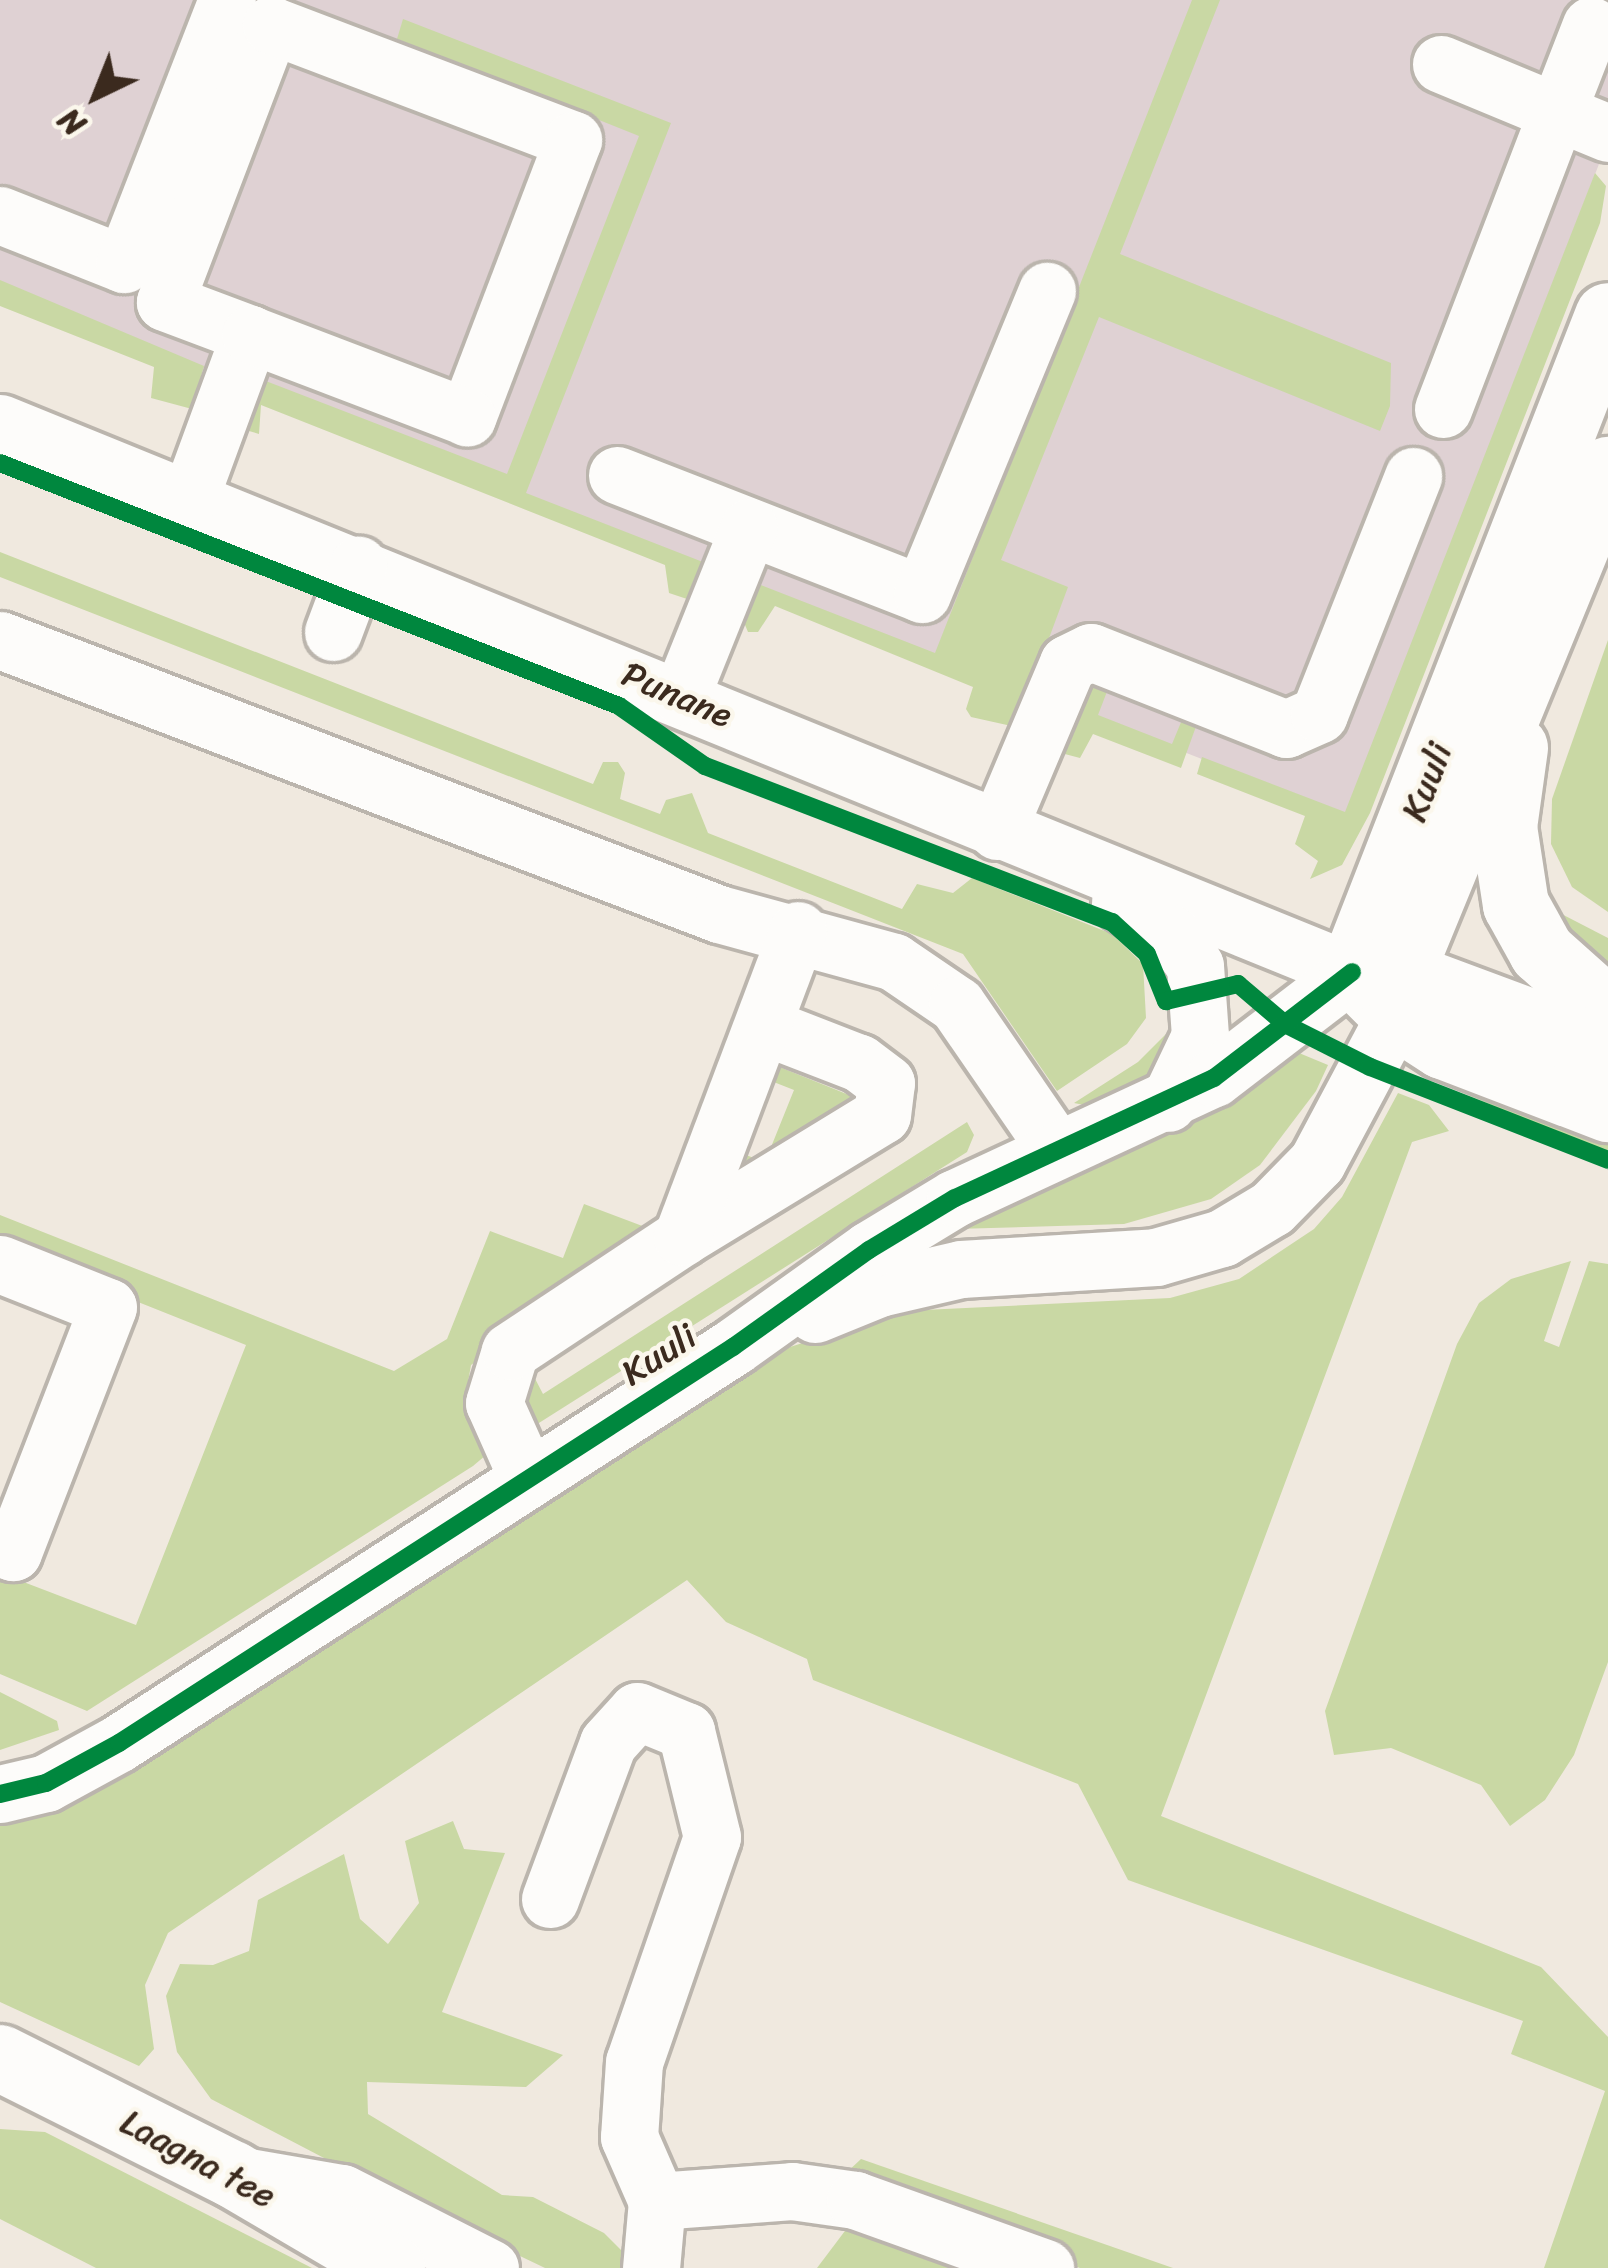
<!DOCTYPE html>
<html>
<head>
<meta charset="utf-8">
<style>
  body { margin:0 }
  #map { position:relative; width:1608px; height:2268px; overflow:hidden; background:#f0e9df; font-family:Sriracha,sans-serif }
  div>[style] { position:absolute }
  .industrial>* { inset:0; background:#dfd1d3 }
  .green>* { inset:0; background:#c9d8a4 }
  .roads { filter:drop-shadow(3px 0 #bbb5ad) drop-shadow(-3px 0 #bbb5ad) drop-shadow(0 3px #bbb5ad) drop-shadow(0 -3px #bbb5ad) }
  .minor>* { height:57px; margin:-28.5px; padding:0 28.5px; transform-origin:28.5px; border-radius:28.5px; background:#fdfcfa }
  .major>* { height:66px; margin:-33px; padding:0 33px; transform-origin:33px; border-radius:33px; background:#fdfcfa }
  .cycleway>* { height:18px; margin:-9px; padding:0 9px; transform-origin:9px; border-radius:9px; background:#00873e }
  span { translate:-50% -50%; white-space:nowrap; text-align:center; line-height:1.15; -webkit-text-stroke:9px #fbf7ec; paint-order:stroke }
  .street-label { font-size:36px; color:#3b2a1e }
  .north { position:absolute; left:36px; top:36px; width:120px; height:120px; -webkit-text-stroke:9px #fbf7ec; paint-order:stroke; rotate:223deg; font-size:33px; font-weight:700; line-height:48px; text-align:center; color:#3b2a1e }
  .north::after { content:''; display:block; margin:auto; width:42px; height:54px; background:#3b2a1e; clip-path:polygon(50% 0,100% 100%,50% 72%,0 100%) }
</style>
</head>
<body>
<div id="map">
  <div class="industrial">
    <i style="clip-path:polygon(0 0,1608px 0,1608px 141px,1345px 815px,0 289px)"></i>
  </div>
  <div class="green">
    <i style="clip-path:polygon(1192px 0,1220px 0,1120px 254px,1391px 363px,1390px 406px,1380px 431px,1099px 317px,1001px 560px,1068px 587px,1016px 727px,971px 717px,966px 709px,973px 687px,775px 606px,758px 632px,748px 632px,740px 613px,758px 584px,935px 653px)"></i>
    <i style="clip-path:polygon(403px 19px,671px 123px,526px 493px,708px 564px,693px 601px,669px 593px,665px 565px,261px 405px,259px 434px,242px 429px,258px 378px,507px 474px,639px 136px,397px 39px)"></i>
    <i style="clip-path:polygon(1595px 173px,1606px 186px,1600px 223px,1370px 813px,1342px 865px,1310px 879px,1318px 861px,1295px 844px,1305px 816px,1197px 774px,1202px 757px,1345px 812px)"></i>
    <i style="clip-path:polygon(0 280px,204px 366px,192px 409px,151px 398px,154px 367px,0 306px)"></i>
    <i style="clip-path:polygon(0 552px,593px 784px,603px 762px,618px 762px,625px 773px,620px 799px,660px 814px,666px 800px,692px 793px,708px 833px,902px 909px,917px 884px,953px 893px,972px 878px,1112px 934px,1143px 964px,1146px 1018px,1127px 1044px,1057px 1091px,963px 954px,0 577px)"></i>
    <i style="clip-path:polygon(1608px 640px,1608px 912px,1572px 887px,1551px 844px,1552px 799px)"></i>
    <i style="clip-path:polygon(1093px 685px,1108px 689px,1098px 715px,1172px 744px,1184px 715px,1198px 721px,1181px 768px,1093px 734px,1080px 758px,1061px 753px,1078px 692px)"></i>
    <i style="clip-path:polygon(1550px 908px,1608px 938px,1608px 993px)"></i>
    <i style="clip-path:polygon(1172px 1028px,1169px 1070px,1099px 1108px,1074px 1103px,1138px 1062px)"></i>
    <i style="clip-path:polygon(1287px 1048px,1328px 1065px,1316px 1091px,1260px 1165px,1211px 1199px,1124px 1224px,955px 1229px)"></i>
    <i style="clip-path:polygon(777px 1066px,859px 1099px,746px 1182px,734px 1163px,738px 1152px,765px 1162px,794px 1090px,766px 1079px)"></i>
    <i style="clip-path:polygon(1466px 1081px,1608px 1137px,1608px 1154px,1437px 1082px)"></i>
    <i style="clip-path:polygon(1398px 1093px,1429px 1105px,1449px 1131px,1412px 1142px,1161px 1816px,1541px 1967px,1608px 2037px,1608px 2268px,1544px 2268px,1605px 2091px,1511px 2054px,1523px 2021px,1128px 1880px,1078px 1784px,813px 1680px,807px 1659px,726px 1622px,687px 1580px,168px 1933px,145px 1985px,154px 2049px,139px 2066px,0 2002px,0 1823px,56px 1808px,732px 1377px,790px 1347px,903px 1311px,1170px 1298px,1239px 1279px,1314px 1229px,1342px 1197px)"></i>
    <i style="clip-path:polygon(967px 1122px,974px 1135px,967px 1152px,531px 1428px,516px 1384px,530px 1369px,543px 1394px)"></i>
    <i style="clip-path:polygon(584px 1204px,653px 1230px,471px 1365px,465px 1399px,486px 1455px,473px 1466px,87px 1711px,0 1674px,0 1573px,136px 1625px,246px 1345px,0 1247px,0 1215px,394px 1371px,447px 1339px,490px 1231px,563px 1258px)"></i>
    <i style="clip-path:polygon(1571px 1261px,1544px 1341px,1559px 1347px,1589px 1261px,1608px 1264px,1608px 1662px,1574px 1755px,1545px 1800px,1510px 1826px,1481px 1785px,1391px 1748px,1334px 1755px,1325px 1711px,1457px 1344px,1479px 1303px,1511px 1279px)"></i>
    <i style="clip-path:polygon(0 1692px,57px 1721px,59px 1730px,0 1750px)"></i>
    <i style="clip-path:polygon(453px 1821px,464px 1849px,505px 1853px,442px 2012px,563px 2055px,526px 2087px,367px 2082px,368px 2114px,502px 2195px,533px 2197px,604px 2233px,626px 2255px,620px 2268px,545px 2268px,418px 2207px,211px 2099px,177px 2052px,166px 1996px,180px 1964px,213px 1965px,249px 1951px,258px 1900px,344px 1854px,360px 1919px,388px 1944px,419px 1903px,405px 1841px)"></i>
    <i style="clip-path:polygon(0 2129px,45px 2132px,312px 2268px,96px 2268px,0 2219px)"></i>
    <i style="clip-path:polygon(861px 2159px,1173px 2268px,1080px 2268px,854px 2187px,844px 2175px)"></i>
    <i style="clip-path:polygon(860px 2211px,1014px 2268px,817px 2268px)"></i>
  </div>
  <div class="roads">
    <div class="minor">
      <i style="left:1441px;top:64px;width:126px;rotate:22.5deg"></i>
      <i style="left:1557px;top:112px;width:93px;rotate:-68.7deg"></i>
      <i style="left:0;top:215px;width:133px;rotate:21.6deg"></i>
      <i style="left:124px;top:264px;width:283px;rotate:-68.7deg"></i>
      <i style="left:1443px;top:409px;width:318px;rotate:-69deg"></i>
      <i style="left:1557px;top:112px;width:55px;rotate:22.4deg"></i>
      <i style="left:0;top:423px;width:1459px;rotate:22.1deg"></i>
      <i style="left:617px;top:475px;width:327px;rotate:21.3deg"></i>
      <i style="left:922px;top:594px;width:328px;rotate:-67.6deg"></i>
      <i style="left:190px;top:497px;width:174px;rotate:-69.8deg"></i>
      <i style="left:250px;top:334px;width:91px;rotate:-159.4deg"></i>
      <i style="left:165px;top:302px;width:297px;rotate:-69.1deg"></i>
      <i style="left:271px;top:25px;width:323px;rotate:20.8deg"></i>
      <i style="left:573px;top:140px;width:297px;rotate:110.9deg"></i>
      <i style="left:467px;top:417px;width:232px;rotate:-159.1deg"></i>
      <i style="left:333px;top:632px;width:72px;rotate:-69.5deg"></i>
      <i style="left:0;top:640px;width:769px;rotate:20.86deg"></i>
      <i style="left:719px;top:914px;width:181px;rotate:15.3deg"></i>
      <i style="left:894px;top:962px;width:76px;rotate:34.3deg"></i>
      <i style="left:957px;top:1005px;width:175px;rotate:55.5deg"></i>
      <i style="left:681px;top:696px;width:182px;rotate:-68.1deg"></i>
      <i style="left:997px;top:831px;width:182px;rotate:-67.1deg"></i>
      <i style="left:1068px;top:663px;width:25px;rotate:-26deg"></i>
      <i style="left:1091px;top:652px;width:210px;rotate:21.5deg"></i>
      <i style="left:1286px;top:729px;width:36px;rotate:-24deg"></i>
      <i style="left:1319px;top:714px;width:256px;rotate:-68.4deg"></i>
      <i style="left:1120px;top:902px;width:61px;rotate:31.6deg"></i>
      <i style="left:1172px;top:934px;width:39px;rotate:54deg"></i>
      <i style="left:1195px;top:966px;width:70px;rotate:85.9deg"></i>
      <i style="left:1200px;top:1036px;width:74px;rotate:115.5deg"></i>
      <i style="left:682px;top:1237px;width:234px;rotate:-31.4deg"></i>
      <i style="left:882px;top:1115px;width:32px;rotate:-83deg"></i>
      <i style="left:886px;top:1083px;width:34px;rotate:-143deg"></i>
      <i style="left:859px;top:1063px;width:100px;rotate:-158.8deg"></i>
      <i style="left:0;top:1264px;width:116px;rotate:21.7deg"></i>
      <i style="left:108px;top:1307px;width:263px;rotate:111.2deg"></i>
      <i style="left:13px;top:1552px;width:14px;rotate:-163deg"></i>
      <i style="left:815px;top:1314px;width:69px;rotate:-22.1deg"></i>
      <i style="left:879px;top:1288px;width:84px;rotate:-13deg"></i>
      <i style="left:961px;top:1269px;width:195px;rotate:-3.5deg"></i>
      <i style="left:1156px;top:1257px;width:69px;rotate:-16.1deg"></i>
      <i style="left:1222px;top:1238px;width:58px;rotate:-31deg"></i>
      <i style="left:1272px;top:1208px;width:64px;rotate:-45.6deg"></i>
      <i style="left:1317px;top:1162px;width:166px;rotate:-62deg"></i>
      <i style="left:1395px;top:1015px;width:41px;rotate:-81.7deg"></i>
      <i style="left:528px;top:1479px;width:83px;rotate:-114.1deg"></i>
      <i style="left:494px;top:1403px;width:54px;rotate:-72.9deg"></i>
      <i style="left:510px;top:1351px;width:206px;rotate:-33.5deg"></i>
      <i style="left:682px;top:1237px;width:328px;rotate:-69.3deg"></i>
      <i style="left:0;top:1794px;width:47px;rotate:-13.4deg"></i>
      <i style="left:46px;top:1783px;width:83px;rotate:-28.7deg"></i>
      <i style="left:119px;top:1743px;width:731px;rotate:-32.82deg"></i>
      <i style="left:733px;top:1347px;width:167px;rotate:-35.5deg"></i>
      <i style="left:869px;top:1250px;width:100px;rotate:-31.2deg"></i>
      <i style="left:955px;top:1198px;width:285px;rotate:-24.9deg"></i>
      <i style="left:1214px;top:1078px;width:174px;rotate:-37.5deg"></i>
      <i style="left:550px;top:1899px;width:166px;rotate:-69.6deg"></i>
      <i style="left:608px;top:1743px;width:43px;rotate:-47.8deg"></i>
      <i style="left:637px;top:1711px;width:53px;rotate:22.2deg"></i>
      <i style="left:686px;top:1731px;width:109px;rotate:76.2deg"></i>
      <i style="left:712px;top:1837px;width:238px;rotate:109.1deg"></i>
      <i style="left:634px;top:2062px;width:75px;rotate:93.8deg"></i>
      <i style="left:629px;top:2137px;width:70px;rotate:66.4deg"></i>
      <i style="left:657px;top:2201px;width:67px;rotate:95.1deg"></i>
      <i style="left:249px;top:2177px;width:94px;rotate:9.8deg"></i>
      <i style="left:342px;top:2193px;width:166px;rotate:26.9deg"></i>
      <i style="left:657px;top:2201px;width:135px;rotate:-4.2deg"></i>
      <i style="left:792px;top:2191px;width:64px;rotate:8.1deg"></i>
      <i style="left:855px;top:2200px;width:202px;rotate:19.7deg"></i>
    </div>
    <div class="major">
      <i style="left:1515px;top:748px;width:80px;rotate:97.9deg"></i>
      <i style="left:1504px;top:827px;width:79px;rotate:81.3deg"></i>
      <i style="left:1516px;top:905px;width:54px;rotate:61deg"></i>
      <i style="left:1542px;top:952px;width:89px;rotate:41.8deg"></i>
      <i style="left:1352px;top:972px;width:704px;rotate:-68.68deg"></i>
      <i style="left:1352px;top:972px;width:61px;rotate:45deg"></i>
      <i style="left:1395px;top:1015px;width:57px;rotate:32.9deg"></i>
      <i style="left:1443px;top:1046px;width:177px;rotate:20.9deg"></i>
      <i style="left:1356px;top:972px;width:45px;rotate:2.5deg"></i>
      <i style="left:1401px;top:974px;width:221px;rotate:20.4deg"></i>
      <i style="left:1401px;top:974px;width:545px;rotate:-67.67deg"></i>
      <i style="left:0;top:2058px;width:259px;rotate:26.6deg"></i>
      <i style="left:232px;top:2174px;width:186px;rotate:30.4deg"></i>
    </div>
  </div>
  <div class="cycleway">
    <i style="left:0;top:463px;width:665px;rotate:21.43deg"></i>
    <i style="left:619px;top:706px;width:105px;rotate:34.9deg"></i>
    <i style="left:705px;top:766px;width:436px;rotate:21deg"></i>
    <i style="left:1112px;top:922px;width:47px;rotate:42.4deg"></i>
    <i style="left:1147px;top:954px;width:51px;rotate:68deg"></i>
    <i style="left:1166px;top:1001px;width:74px;rotate:-13.3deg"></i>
    <i style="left:1238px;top:984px;width:62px;rotate:40.4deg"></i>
    <i style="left:1285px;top:1024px;width:95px;rotate:26.8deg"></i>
    <i style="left:1370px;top:1067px;width:256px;rotate:21.3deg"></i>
    <i style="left:0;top:1794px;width:47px;rotate:-13.4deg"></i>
    <i style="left:46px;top:1783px;width:83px;rotate:-28.7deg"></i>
    <i style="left:119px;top:1743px;width:731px;rotate:-32.82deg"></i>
    <i style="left:733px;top:1347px;width:167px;rotate:-35.5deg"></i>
    <i style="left:869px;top:1250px;width:100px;rotate:-31.2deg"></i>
    <i style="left:955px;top:1198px;width:285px;rotate:-24.9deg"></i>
    <i style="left:1214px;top:1078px;width:174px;rotate:-37.5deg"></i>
  </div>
  <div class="street-label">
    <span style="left:677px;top:695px;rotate:23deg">Punane</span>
    <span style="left:1427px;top:782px;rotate:-69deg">Kuuli</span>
    <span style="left:659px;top:1355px;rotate:-33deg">Kuuli</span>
    <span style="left:198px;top:2159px;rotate:28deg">Laagna tee</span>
  </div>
  <div class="north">N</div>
</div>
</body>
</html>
